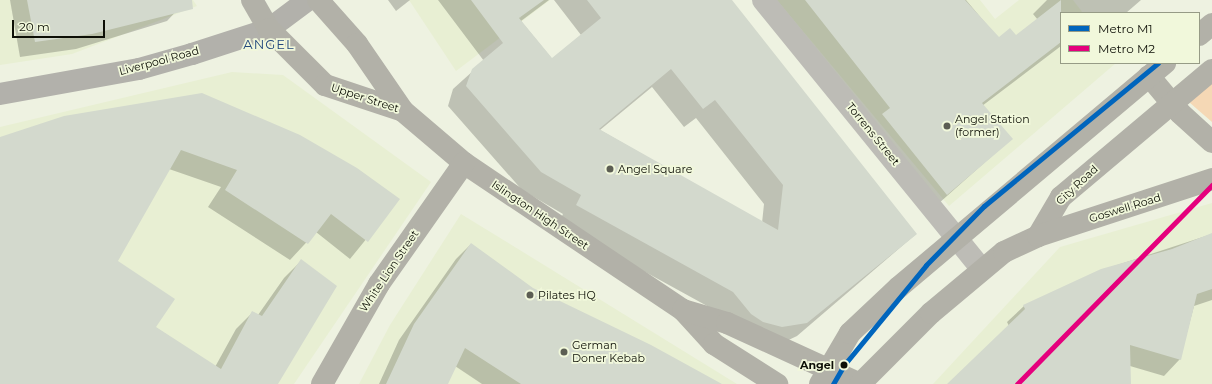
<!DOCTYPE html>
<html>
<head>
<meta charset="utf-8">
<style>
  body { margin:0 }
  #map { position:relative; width:1212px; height:384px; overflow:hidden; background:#eef2e1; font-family:Montserrat,sans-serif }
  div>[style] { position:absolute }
  .built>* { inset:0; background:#e8efd3 }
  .green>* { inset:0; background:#f5d8b5 }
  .shadow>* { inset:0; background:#0003 }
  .building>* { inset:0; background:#d3d9cd }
  .minor>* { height:22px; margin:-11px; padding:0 11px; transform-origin:11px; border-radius:11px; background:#bdbcb6 }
  .secondary>* { height:22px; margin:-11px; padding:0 11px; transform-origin:11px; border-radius:11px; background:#b2b1ab }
  .trunk>* { height:22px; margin:-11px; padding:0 11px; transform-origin:11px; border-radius:11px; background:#b2b1a8 }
  .metro-1>* { height:5px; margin:-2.5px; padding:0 2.5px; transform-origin:2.5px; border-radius:2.5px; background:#0065bd }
  .metro-2>* { height:5px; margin:-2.5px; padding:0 2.5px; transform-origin:2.5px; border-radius:2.5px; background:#e5007d }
  .dots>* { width:11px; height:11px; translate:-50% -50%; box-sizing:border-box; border:2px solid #f1f8db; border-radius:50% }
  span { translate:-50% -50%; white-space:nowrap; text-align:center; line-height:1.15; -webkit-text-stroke:3.5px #f1f8db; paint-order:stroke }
  .street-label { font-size:11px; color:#0d0f06 }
  .poi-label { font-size:11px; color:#0d0f06 }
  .left { translate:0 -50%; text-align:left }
  .stop-label { font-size:11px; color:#0d0f06; font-weight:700 }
  .right { translate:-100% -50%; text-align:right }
  .quarter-label { font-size:13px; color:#22487d; letter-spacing:1px }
  .legend { position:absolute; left:1060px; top:12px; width:140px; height:52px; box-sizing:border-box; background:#f1f8db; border:1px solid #969b86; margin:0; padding:5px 7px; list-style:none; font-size:12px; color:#0d0f06 }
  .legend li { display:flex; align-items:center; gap:8px; height:20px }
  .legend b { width:20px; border:1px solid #969b86 }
  .scale { position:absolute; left:12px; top:20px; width:93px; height:18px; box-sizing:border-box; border:2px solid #0d0f06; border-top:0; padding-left:5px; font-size:12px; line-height:14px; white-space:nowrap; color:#0d0f06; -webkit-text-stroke:3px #f1f8db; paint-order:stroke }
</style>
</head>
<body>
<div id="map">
  <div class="built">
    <i style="clip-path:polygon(0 0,193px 0,197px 6px,72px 54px,0 65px)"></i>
    <i style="clip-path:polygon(409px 0,550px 0,456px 71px)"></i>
    <i style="clip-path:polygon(777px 0,980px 0,995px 19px,1019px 0,1073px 0,1083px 13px,1061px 13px,1061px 63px,1116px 63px,949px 206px)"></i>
    <i style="clip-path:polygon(232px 72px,283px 75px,431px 182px,294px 384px,0 384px,0 127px)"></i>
    <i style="clip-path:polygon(1212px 203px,1212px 384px,933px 384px,1060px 247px)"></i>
    <i style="clip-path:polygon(461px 214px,510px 244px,737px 384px,359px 384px,390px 325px)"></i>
  </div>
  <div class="green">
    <i style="clip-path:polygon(1212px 71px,1212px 122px,1182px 96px)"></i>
  </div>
  <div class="shadow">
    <i style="clip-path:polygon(10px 0,178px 0,181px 6px,167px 21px,76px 49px,20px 57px)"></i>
    <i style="clip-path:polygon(388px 0,410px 0,396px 11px)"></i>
    <i style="clip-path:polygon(evenodd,438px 0,549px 0,521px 21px,552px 59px,581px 35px,554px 0,730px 0,916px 234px,797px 336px,778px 345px,558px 224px,563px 214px,522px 190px,448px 106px,453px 89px,484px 61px,438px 0,652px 87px,684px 127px,696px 118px,764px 204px,762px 223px,600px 130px,652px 87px)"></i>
    <i style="clip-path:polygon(772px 0,966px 0,998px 38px,1016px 37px,1038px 20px,1033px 14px,1047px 0,1141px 0,1126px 13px,1061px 13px,1061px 46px,982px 106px,1011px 139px,929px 212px)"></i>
    <i style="clip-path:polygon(64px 117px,398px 200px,350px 259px,316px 232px,290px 260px,208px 207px,221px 187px,169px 169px,116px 261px,155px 327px,215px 367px,236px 329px,253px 312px,258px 315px,284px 278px,301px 261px,277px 384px,0 384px,0 139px)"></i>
    <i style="clip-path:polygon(1212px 234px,1212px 300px,1194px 306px,1180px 359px,1164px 376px,1130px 366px,1130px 384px,951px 384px,1009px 326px,1007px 322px,1024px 306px,1102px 270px)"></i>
    <i style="clip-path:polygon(471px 244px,533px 289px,717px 384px,482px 384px,455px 366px,446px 384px,379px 384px,399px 340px,456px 259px)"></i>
  </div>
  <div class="building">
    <i style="clip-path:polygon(27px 0,192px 0,193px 9px,92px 34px,35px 42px)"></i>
    <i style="clip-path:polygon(evenodd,471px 0,544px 0,519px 18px,552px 58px,601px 18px,587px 0,732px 0,917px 234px,807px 323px,782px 327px,763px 322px,751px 314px,733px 292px,576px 205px,581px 195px,541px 172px,466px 86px,472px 69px,503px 43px,471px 0,671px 69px,703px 109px,715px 100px,783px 185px,778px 230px,599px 129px,671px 69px)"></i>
    <i style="clip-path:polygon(805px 0,965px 0,999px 37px,1010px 28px,1016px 35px,1061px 0,1061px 42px,982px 103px,1013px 139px,947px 195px,882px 114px,890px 108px)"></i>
    <i style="clip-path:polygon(202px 93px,300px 135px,357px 168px,400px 199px,368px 242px,331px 214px,308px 244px,225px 190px,237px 170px,181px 150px,118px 261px,175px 299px,156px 327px,221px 369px,252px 311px,262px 316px,301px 259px,337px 286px,278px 384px,0 384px,0 137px,64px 116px)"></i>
    <i style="clip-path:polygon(1212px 233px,1212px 289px,1197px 294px,1181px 360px,1130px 345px,1131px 384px,947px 384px,1025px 309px,1023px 305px,1101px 269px,1172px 249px)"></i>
    <i style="clip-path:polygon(471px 243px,533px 288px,651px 345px,722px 384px,521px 384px,465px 348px,448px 384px,386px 384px,414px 324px)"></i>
  </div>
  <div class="minor">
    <i style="left:763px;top:0;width:345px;rotate:50.9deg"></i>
  </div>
  <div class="secondary">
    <i style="left:0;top:94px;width:141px;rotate:-10.2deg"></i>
    <i style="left:139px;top:69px;width:55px;rotate:-15.8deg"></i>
    <i style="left:192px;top:54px;width:81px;rotate:-18deg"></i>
    <i style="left:269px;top:29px;width:49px;rotate:-36.6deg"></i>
  </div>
  <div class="trunk">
    <i style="left:252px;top:0;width:34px;rotate:60deg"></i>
    <i style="left:269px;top:29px;width:79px;rotate:45deg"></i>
    <i style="left:325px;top:85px;width:82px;rotate:18.4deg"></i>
    <i style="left:318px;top:0;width:59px;rotate:48.4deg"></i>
    <i style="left:357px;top:44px;width:81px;rotate:55.5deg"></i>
    <i style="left:403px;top:111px;width:80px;rotate:40.4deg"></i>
    <i style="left:464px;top:163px;width:264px;rotate:33.9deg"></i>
    <i style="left:683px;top:310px;width:46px;rotate:47.6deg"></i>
    <i style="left:714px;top:344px;width:75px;rotate:32.4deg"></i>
    <i style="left:1199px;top:35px;width:17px;rotate:-40deg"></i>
    <i style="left:1149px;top:76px;width:48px;rotate:50deg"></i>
    <i style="left:1180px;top:113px;width:43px;rotate:42.2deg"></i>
    <i style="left:1038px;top:236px;width:45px;rotate:-59.5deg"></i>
    <i style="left:1061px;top:197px;width:197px;rotate:-40.1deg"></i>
    <i style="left:683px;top:310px;width:46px;rotate:16.5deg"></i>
    <i style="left:727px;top:323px;width:146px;rotate:24.6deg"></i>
    <i style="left:322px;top:384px;width:115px;rotate:-60.3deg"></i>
    <i style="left:379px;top:284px;width:148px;rotate:-54.9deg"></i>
    <i style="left:820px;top:384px;width:59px;rotate:-59.5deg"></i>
    <i style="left:850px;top:333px;width:67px;rotate:-43.2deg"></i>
    <i style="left:899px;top:287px;width:348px;rotate:-40.1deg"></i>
    <i style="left:860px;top:384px;width:100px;rotate:-45deg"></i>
    <i style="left:931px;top:313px;width:95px;rotate:-39.9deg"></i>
    <i style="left:1004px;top:252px;width:38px;rotate:-25deg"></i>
    <i style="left:1038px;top:236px;width:183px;rotate:-18.1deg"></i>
  </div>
  <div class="metro-1">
    <i style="left:833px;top:384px;width:22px;rotate:-60deg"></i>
    <i style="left:844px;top:365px;width:129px;rotate:-50.6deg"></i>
    <i style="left:926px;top:265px;width:83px;rotate:-45.5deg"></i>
    <i style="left:984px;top:206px;width:225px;rotate:-39.4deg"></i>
  </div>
  <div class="metro-2">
    <i style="left:1017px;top:384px;width:279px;rotate:-45.6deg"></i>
  </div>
  <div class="dots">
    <i style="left:947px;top:126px;background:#5c5e53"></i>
    <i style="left:610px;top:169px;background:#5c5e53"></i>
    <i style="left:530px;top:295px;background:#5c5e53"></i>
    <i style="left:564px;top:352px;background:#5c5e53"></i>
    <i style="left:844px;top:365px;background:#0d0f06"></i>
  </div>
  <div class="street-label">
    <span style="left:159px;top:61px;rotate:-15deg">Liverpool Road</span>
    <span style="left:365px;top:98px;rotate:18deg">Upper Street</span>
    <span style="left:873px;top:134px;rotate:51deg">Torrens Street</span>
    <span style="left:1077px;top:185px;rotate:-43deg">City Road</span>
    <span style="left:1125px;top:208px;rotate:-17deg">Goswell Road</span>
    <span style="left:540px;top:215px;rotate:34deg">Islington High Street</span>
    <span style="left:389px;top:271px;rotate:-56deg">White Lion Street</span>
  </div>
  <div class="poi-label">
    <span class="left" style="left:955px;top:126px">Angel Station<br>(former)</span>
    <span class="left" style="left:618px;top:169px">Angel Square</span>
    <span class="left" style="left:538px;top:295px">Pilates HQ</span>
    <span class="left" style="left:572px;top:352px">German<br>Doner Kebab</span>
  </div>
  <div class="stop-label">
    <span class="right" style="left:834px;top:365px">Angel</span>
  </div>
  <div class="quarter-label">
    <span style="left:269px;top:44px">ANGEL</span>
  </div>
  <ul class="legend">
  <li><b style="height:5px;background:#0065bd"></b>Metro M1</li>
  <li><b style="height:5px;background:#e5007d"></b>Metro M2</li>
  </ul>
  <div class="scale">20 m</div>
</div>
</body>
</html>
